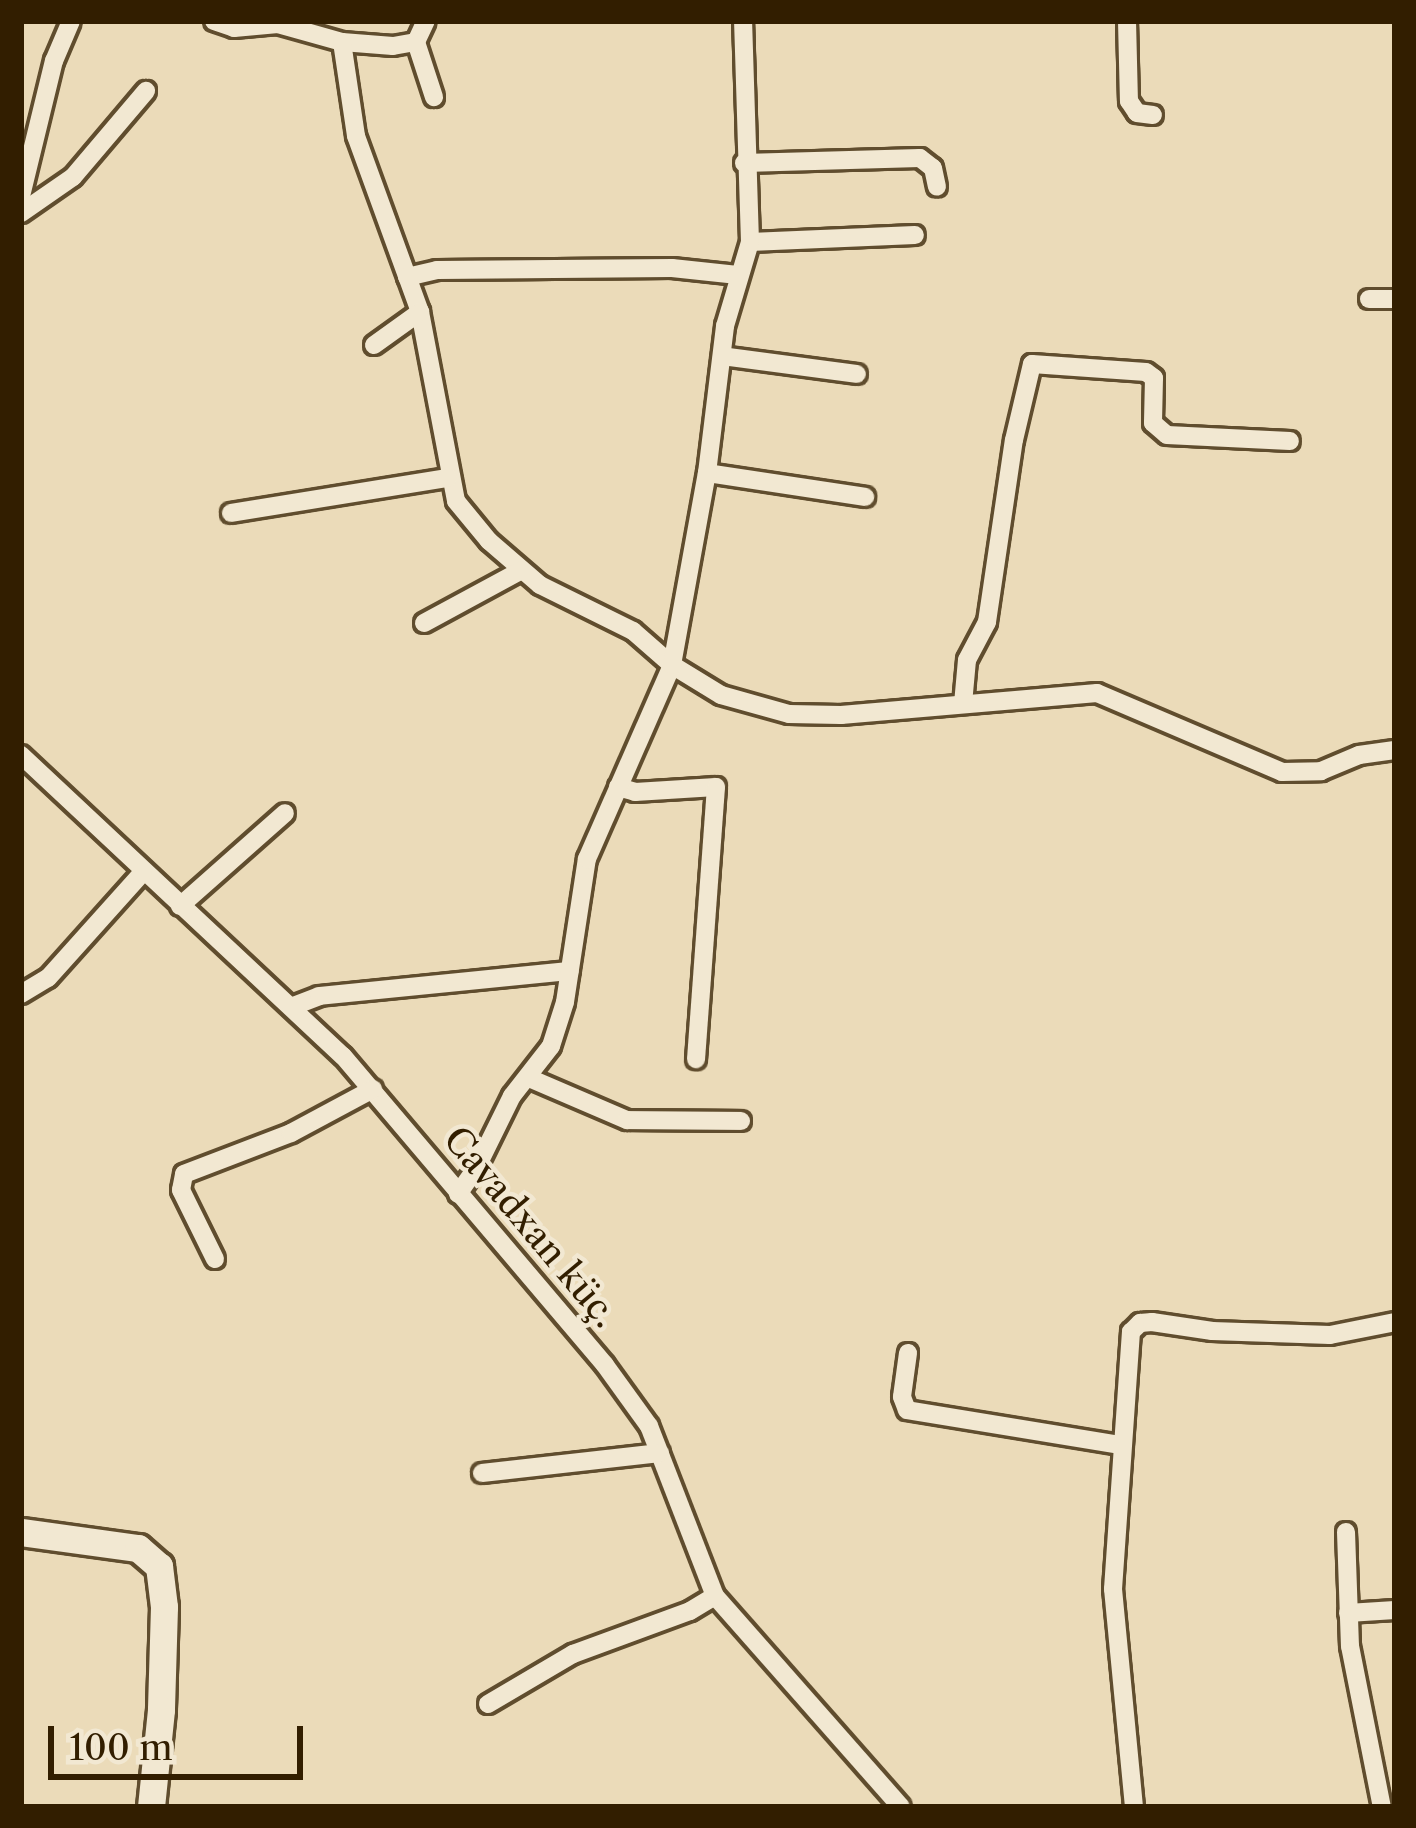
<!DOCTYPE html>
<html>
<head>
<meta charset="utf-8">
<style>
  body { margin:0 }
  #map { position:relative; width:1416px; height:1828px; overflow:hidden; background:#ebdbb9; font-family:"Libre Caslon Text",serif }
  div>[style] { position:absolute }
  .roads { filter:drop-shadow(3px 0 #604d2e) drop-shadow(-3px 0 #604d2e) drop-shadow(0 3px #604d2e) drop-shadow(0 -3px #604d2e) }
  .street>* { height:18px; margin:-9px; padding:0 9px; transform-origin:9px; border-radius:9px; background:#f2e8d2 }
  .secondary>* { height:27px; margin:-13.5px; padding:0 13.5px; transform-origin:13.5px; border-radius:13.5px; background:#f2e8d2 }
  span { translate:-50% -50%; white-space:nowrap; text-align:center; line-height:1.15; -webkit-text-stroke:9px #f2e8d2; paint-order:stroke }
  .street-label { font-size:36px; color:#321e00 }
  .frame { position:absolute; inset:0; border:24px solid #321e00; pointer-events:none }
  .scale { position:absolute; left:48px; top:1726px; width:255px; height:54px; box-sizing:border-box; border:6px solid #321e00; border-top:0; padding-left:15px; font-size:36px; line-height:42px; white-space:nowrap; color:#321e00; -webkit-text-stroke:9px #f2e8d2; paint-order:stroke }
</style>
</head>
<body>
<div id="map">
  <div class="roads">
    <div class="street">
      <i style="left:214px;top:21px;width:21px;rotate:19deg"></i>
      <i style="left:234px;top:28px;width:44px;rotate:-5.2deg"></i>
      <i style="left:278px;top:24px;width:66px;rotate:15.7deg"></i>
      <i style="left:342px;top:42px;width:51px;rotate:4.5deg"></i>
      <i style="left:393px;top:46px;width:23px;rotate:-10deg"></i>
      <i style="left:416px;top:42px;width:23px;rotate:-65deg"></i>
      <i style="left:1127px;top:21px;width:80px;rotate:88.6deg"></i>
      <i style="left:1129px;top:101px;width:14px;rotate:56deg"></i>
      <i style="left:1137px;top:113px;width:16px;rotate:7deg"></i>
      <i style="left:342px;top:42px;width:95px;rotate:81.5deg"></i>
      <i style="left:356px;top:136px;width:187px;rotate:70deg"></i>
      <i style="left:420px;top:312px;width:192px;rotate:79.2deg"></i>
      <i style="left:456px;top:501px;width:52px;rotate:50.5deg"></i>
      <i style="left:489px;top:541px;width:67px;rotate:40.8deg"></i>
      <i style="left:540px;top:585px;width:104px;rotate:26.3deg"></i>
      <i style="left:633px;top:631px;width:52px;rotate:41.1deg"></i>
      <i style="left:672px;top:665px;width:57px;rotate:31.5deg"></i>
      <i style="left:721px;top:695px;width:71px;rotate:15.6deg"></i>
      <i style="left:789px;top:714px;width:52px;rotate:1.1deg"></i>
      <i style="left:841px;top:715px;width:257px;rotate:-4.9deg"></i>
      <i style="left:1097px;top:693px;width:201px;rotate:23.1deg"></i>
      <i style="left:1282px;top:772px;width:39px;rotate:-1deg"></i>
      <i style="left:1321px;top:771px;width:41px;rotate:-22.8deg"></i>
      <i style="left:1359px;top:755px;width:36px;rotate:-8deg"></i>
      <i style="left:416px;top:42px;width:58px;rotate:71.9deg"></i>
      <i style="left:744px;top:163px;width:176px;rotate:-1.6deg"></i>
      <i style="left:920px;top:158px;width:16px;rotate:38deg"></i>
      <i style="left:933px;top:168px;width:19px;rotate:78deg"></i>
      <i style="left:21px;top:196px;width:139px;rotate:-76.3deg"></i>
      <i style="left:54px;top:61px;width:43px;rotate:-67deg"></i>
      <i style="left:21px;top:213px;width:63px;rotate:-34.7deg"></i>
      <i style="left:73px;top:177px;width:113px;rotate:-49.7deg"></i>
      <i style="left:750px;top:242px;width:165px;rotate:-2.4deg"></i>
      <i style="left:407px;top:277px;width:31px;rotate:-13deg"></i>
      <i style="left:437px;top:270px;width:235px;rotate:-0.5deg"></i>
      <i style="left:672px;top:268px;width:66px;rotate:6.1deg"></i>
      <i style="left:1369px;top:299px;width:26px"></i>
      <i style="left:374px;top:345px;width:57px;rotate:-35.7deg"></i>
      <i style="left:722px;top:356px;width:136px;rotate:7.6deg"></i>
      <i style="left:707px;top:473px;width:160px;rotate:8.6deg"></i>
      <i style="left:231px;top:513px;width:220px;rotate:-9.2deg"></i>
      <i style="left:424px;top:623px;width:111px;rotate:-28.4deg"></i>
      <i style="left:963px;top:704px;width:44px;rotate:-84.8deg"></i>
      <i style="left:967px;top:660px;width:43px;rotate:-62.2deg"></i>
      <i style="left:987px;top:622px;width:184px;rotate:-81.6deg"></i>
      <i style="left:1014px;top:440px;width:78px;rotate:-76.7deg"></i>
      <i style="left:1032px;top:364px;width:114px;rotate:4deg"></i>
      <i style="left:1146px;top:372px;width:10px;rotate:37deg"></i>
      <i style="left:1154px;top:378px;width:45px;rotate:91.3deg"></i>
      <i style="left:1153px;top:423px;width:18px;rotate:41deg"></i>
      <i style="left:1167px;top:435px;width:123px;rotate:2.8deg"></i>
      <i style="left:21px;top:755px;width:441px;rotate:43.1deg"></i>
      <i style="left:343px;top:1056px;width:405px;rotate:49.7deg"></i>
      <i style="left:605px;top:1365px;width:75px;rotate:54.2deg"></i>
      <i style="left:649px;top:1426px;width:182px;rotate:68.8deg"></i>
      <i style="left:715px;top:1596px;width:281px;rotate:48.6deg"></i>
      <i style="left:618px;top:787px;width:18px;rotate:16deg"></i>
      <i style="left:635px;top:792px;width:81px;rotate:-3.5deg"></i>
      <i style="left:716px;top:787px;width:273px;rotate:94.2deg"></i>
      <i style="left:180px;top:906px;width:140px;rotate:-41.5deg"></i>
      <i style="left:21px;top:994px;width:31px;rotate:-31deg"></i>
      <i style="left:48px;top:978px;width:142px;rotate:-48.1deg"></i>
      <i style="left:291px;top:1007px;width:30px;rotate:-21deg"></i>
      <i style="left:319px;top:996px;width:252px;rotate:-5.7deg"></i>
      <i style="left:529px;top:1078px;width:107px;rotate:23.2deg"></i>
      <i style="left:627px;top:1120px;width:114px;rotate:0.5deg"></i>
      <i style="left:458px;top:1194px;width:33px;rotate:-55deg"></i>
      <i style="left:477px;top:1167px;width:79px;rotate:-63.8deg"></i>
      <i style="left:512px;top:1096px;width:63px;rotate:-52deg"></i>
      <i style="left:551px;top:1046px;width:46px;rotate:-72.3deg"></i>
      <i style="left:565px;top:1002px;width:145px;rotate:-81.3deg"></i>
      <i style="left:587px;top:859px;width:212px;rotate:-66.3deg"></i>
      <i style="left:672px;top:665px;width:195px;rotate:-79.7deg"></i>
      <i style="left:707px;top:473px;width:148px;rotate:-83deg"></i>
      <i style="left:725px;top:326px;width:88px;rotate:-73.4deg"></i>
      <i style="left:750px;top:242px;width:221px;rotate:-91.8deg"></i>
      <i style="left:215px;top:1259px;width:77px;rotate:-116.2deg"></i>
      <i style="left:181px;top:1190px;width:16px;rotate:-79deg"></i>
      <i style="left:184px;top:1174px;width:115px;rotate:-21deg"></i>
      <i style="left:291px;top:1133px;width:93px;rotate:-28.2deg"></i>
      <i style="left:908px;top:1353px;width:44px;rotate:97.8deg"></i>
      <i style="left:902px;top:1397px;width:14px;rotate:69deg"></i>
      <i style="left:907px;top:1410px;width:217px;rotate:9.3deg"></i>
      <i style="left:482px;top:1473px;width:179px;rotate:-6.4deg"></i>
      <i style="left:1346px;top:1532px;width:114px;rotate:88deg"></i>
      <i style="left:1350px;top:1646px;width:164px;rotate:78.8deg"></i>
      <i style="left:1348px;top:1613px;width:47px;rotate:-3.7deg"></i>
      <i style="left:488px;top:1704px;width:99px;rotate:-30.5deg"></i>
      <i style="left:573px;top:1654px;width:125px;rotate:-20.2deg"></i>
      <i style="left:690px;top:1611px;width:29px;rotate:-31deg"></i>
      <i style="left:1134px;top:1807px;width:219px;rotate:-95.5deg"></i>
      <i style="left:1113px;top:1589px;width:258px;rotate:-86deg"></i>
      <i style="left:1131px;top:1332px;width:13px;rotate:-45deg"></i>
      <i style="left:1140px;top:1323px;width:12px;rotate:-5deg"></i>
      <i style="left:1152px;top:1322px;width:61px;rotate:8.5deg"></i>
      <i style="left:1212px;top:1331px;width:118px;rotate:1.9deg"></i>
      <i style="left:1330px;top:1335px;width:66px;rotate:-11.3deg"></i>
    </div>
    <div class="secondary">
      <i style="left:21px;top:1532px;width:118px;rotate:7.8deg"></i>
      <i style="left:138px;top:1548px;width:28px;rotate:41deg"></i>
      <i style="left:159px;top:1566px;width:41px;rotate:83deg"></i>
      <i style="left:164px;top:1607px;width:103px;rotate:91.7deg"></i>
      <i style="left:161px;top:1710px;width:98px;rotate:95.9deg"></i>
    </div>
  </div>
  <div class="street-label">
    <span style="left:531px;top:1227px;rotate:50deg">Cavadxan küç.</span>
  </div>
  <div class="frame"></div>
  <div class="scale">100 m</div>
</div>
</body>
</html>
